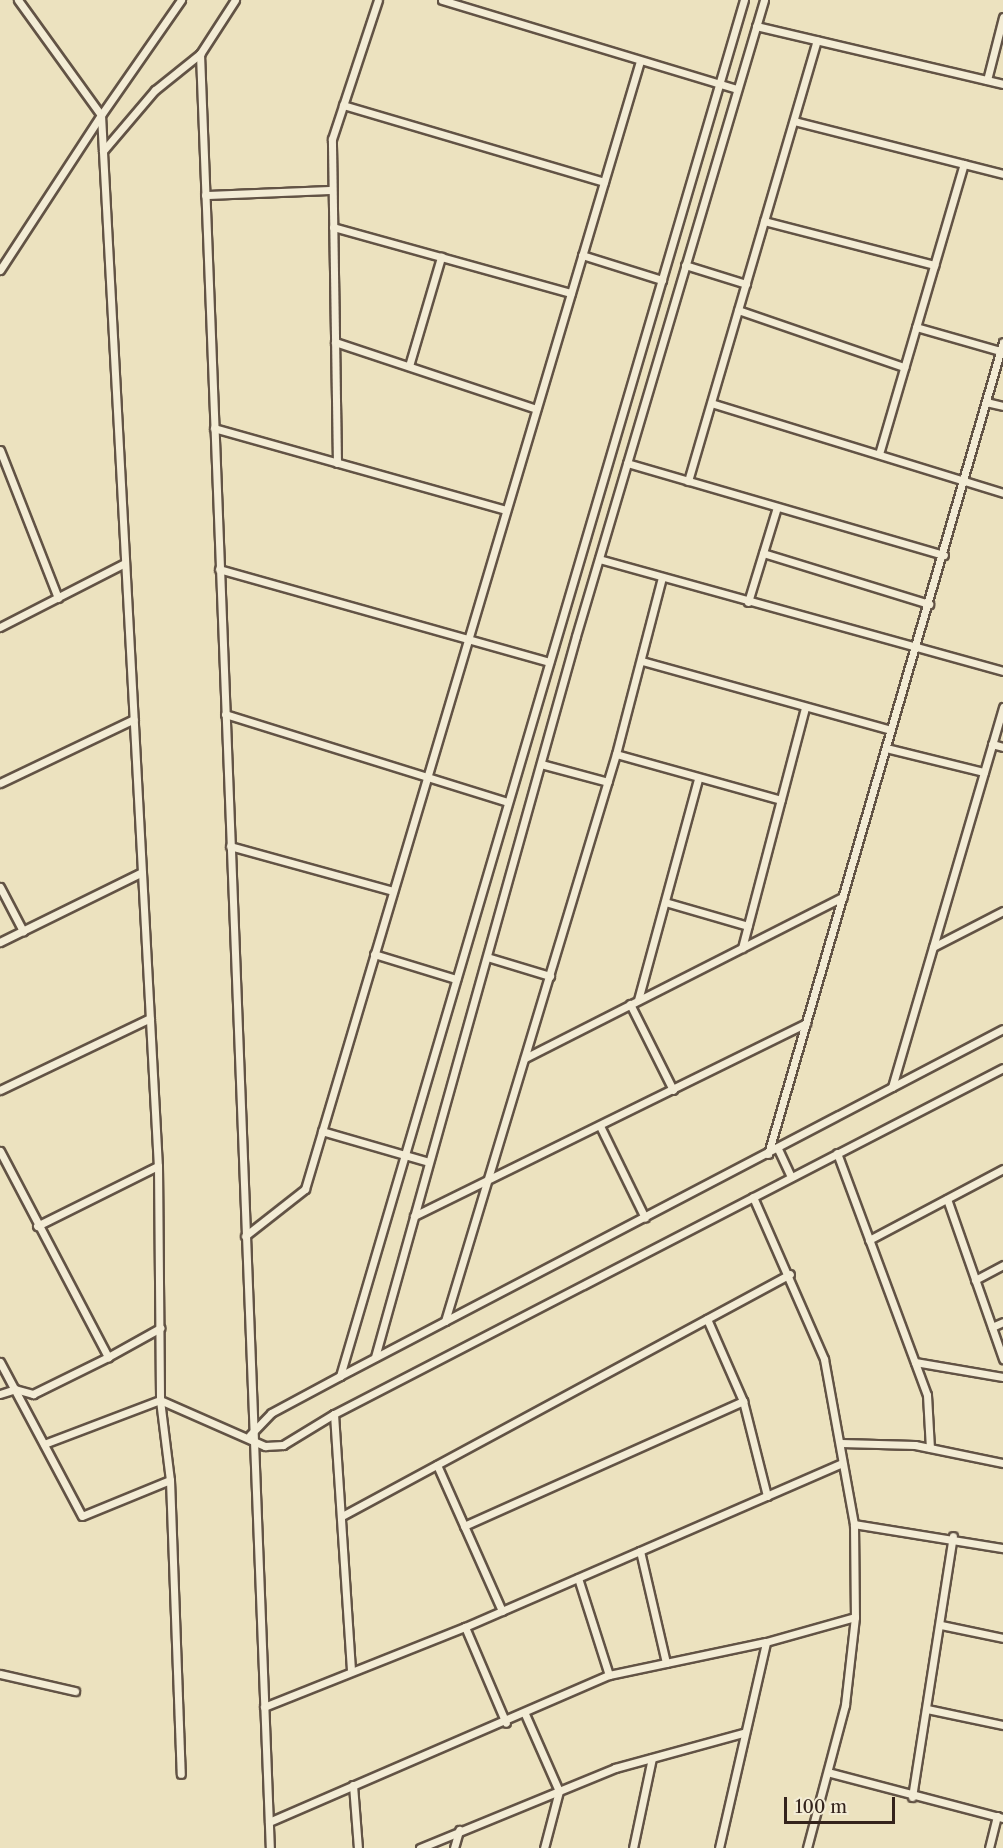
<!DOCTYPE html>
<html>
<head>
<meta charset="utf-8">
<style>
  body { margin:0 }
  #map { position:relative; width:1003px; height:1848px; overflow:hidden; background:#ece2bf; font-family:"Libre Caslon Text",serif }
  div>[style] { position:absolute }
  .roads { filter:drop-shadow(2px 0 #625345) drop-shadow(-2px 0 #625345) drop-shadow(0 2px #625345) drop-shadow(0 -2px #625345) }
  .minor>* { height:7px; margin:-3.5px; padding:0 3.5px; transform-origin:3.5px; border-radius:3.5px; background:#f3ecd5 }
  span { translate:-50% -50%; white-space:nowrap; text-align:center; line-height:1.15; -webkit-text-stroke:5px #f3ecd5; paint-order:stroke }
  .scale { position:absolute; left:784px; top:1797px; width:111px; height:27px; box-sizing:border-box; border:3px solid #34231c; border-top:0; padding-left:8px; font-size:18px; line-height:21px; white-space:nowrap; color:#34231c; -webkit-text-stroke:4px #f3ecd5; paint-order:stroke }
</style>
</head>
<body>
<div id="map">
  <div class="roads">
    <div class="minor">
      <i style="left:181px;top:0;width:140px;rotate:124.8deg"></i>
      <i style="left:101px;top:115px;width:1053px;rotate:86.9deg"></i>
      <i style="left:158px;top:1166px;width:234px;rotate:89.5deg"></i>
      <i style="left:160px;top:1400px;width:81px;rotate:82.9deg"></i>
      <i style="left:170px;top:1480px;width:294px;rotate:87.9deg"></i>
      <i style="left:235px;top:0;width:64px;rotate:122.9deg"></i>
      <i style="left:200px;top:54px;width:1795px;rotate:87.77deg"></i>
      <i style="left:442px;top:0;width:308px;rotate:16.8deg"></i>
      <i style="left:756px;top:26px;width:254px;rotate:13.2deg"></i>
      <i style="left:987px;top:80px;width:65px;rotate:-75.7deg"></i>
      <i style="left:343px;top:105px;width:272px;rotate:16.4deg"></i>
      <i style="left:794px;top:121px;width:216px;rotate:14.2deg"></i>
      <i style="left:103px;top:151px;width:80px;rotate:-49.6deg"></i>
      <i style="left:155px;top:90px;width:58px;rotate:-38.7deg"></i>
      <i style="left:205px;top:195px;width:127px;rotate:-2.3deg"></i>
      <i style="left:764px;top:221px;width:176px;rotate:14.5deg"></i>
      <i style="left:333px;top:227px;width:247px;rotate:15.5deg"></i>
      <i style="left:582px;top:255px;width:84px;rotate:17.4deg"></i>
      <i style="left:685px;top:265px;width:64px;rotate:17.3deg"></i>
      <i style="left:0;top:270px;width:185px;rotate:-56.9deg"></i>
      <i style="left:101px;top:115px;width:142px;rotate:-125.8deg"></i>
      <i style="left:738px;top:310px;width:176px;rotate:19deg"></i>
      <i style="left:916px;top:327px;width:87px;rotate:15.9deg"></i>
      <i style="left:335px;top:342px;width:212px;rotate:18.4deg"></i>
      <i style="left:409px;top:366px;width:114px;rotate:-73.6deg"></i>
      <i style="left:986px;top:402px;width:17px;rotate:13deg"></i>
      <i style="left:711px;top:403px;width:306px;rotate:17.1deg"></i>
      <i style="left:214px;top:428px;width:303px;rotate:15.7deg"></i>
      <i style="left:0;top:450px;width:159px;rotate:68.6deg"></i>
      <i style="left:879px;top:454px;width:302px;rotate:-73.7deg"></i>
      <i style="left:337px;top:463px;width:324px;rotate:-90.9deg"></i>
      <i style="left:332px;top:139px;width:146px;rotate:-71.7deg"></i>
      <i style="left:627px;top:463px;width:330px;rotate:16.2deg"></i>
      <i style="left:688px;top:481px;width:459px;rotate:-73.7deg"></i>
      <i style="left:763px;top:553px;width:174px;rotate:17.1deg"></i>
      <i style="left:599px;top:559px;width:419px;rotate:15.5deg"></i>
      <i style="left:219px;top:569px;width:343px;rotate:15.7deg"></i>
      <i style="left:748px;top:602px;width:99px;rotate:-73deg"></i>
      <i style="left:0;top:627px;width:140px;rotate:-27.1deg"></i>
      <i style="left:642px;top:661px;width:258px;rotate:15.5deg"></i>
      <i style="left:225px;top:714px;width:296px;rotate:17.3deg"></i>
      <i style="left:992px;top:744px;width:11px;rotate:15deg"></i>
      <i style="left:886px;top:748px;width:101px;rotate:13.8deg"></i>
      <i style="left:616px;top:754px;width:171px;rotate:15.6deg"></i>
      <i style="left:541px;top:764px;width:69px;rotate:15deg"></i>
      <i style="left:0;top:783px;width:148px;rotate:-25.5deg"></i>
      <i style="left:230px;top:846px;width:169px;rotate:15.4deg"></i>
      <i style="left:0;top:887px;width:50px;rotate:62.4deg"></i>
      <i style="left:665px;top:902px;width:86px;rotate:16.1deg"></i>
      <i style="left:0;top:942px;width:158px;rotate:-26.2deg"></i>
      <i style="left:933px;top:947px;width:79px;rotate:-27.2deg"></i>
      <i style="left:742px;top:948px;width:248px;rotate:-75.3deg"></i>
      <i style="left:374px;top:954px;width:86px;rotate:17deg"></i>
      <i style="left:487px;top:957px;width:66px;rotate:16.8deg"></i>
      <i style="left:638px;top:1000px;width:229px;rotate:-74.8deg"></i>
      <i style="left:630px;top:1004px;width:96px;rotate:63.4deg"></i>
      <i style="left:525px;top:1058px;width:356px;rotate:-26.9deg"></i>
      <i style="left:892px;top:1087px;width:396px;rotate:-73.7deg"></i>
      <i style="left:0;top:1090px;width:166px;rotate:-25.6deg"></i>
      <i style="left:600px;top:1126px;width:102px;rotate:63.9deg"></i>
      <i style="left:322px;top:1131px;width:111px;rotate:16.2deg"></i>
      <i style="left:778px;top:1149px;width:31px;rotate:65deg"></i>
      <i style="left:0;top:1151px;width:233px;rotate:62.3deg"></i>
      <i style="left:108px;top:1357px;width:60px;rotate:-29.1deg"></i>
      <i style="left:837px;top:1153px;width:258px;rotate:69.6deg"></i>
      <i style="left:927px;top:1395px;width:53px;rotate:86.8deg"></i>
      <i style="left:768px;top:1154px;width:845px;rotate:-73.86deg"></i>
      <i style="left:753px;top:1197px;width:177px;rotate:66.3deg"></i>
      <i style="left:824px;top:1359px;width:168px;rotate:79.7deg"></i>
      <i style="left:854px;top:1524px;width:93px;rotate:89.4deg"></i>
      <i style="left:855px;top:1617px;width:89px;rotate:96.5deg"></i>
      <i style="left:845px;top:1705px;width:148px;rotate:104.9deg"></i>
      <i style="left:947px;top:1199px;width:170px;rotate:70.7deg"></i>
      <i style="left:414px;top:1216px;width:437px;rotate:-26.2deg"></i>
      <i style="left:37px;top:1226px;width:135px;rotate:-26.4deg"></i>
      <i style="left:245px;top:1236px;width:76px;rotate:-38.1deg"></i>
      <i style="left:305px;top:1189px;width:1177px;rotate:-73.46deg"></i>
      <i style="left:869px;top:1240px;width:152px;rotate:-27.9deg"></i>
      <i style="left:975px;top:1280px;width:32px;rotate:-28deg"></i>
      <i style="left:707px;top:1319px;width:90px;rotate:66.3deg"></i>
      <i style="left:743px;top:1401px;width:98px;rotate:75.8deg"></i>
      <i style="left:445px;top:1321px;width:592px;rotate:-73.22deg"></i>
      <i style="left:616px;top:754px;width:182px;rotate:-75.4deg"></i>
      <i style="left:992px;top:1327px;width:12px;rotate:-24deg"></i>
      <i style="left:375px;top:1357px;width:748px;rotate:-74.42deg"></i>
      <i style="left:576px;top:636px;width:663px;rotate:-73.53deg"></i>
      <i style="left:0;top:1362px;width:174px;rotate:62deg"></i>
      <i style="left:82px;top:1516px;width:95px;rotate:-22.2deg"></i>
      <i style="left:915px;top:1362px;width:89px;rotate:9.7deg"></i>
      <i style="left:340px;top:1376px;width:1434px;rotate:-73.64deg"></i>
      <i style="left:0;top:1394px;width:16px;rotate:-18deg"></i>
      <i style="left:15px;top:1389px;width:19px;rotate:16deg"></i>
      <i style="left:33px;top:1394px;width:84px;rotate:-26.3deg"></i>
      <i style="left:334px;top:1414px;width:257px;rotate:86.2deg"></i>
      <i style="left:250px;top:1435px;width:30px;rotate:-46deg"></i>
      <i style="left:271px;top:1413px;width:78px;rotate:-28.2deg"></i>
      <i style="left:340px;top:1376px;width:748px;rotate:-27.63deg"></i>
      <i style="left:841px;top:1443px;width:74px;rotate:1.5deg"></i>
      <i style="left:915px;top:1445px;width:90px;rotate:11.6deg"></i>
      <i style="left:44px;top:1444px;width:124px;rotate:-20.8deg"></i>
      <i style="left:160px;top:1400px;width:115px;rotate:23.7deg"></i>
      <i style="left:265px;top:1446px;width:18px;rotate:-3deg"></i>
      <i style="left:283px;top:1445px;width:60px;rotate:-31.3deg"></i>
      <i style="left:334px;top:1414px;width:753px;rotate:-27.35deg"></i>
      <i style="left:437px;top:1465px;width:160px;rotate:66deg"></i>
      <i style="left:342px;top:1516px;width:509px;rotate:-28.38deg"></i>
      <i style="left:854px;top:1524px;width:151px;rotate:9.2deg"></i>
      <i style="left:464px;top:1526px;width:306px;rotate:-24.1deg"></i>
      <i style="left:640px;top:1551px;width:115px;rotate:76.9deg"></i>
      <i style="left:578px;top:1578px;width:102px;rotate:72.3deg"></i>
      <i style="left:941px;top:1625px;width:63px;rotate:11.8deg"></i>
      <i style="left:465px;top:1627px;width:104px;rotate:66.9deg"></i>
      <i style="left:0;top:1674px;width:77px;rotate:12.8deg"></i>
      <i style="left:264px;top:1707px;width:216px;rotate:-21.7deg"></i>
      <i style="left:465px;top:1627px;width:411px;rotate:-23.5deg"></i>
      <i style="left:927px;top:1709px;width:78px;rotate:11.9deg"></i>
      <i style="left:525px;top:1714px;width:84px;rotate:66.2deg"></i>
      <i style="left:559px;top:1791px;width:59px;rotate:104.7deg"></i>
      <i style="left:831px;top:1773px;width:178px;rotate:14.7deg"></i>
      <i style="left:353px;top:1785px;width:63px;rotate:85.5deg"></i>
      <i style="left:912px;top:1797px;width:264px;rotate:-81.1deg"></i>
      <i style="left:269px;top:1822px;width:370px;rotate:-23.4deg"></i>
      <i style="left:609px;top:1675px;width:160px;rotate:-11.9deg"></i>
      <i style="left:766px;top:1642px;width:92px;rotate:-15.7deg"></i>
      <i style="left:420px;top:1848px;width:211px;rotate:-22.3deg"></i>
      <i style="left:615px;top:1768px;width:133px;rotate:-15.3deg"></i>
      <i style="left:454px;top:1848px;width:19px;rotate:-74deg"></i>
      <i style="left:633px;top:1848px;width:92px;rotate:-78.1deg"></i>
      <i style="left:719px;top:1848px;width:211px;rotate:-77.1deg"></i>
      <i style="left:989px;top:1848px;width:33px;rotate:-76deg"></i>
    </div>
  </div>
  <div class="scale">100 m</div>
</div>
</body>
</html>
